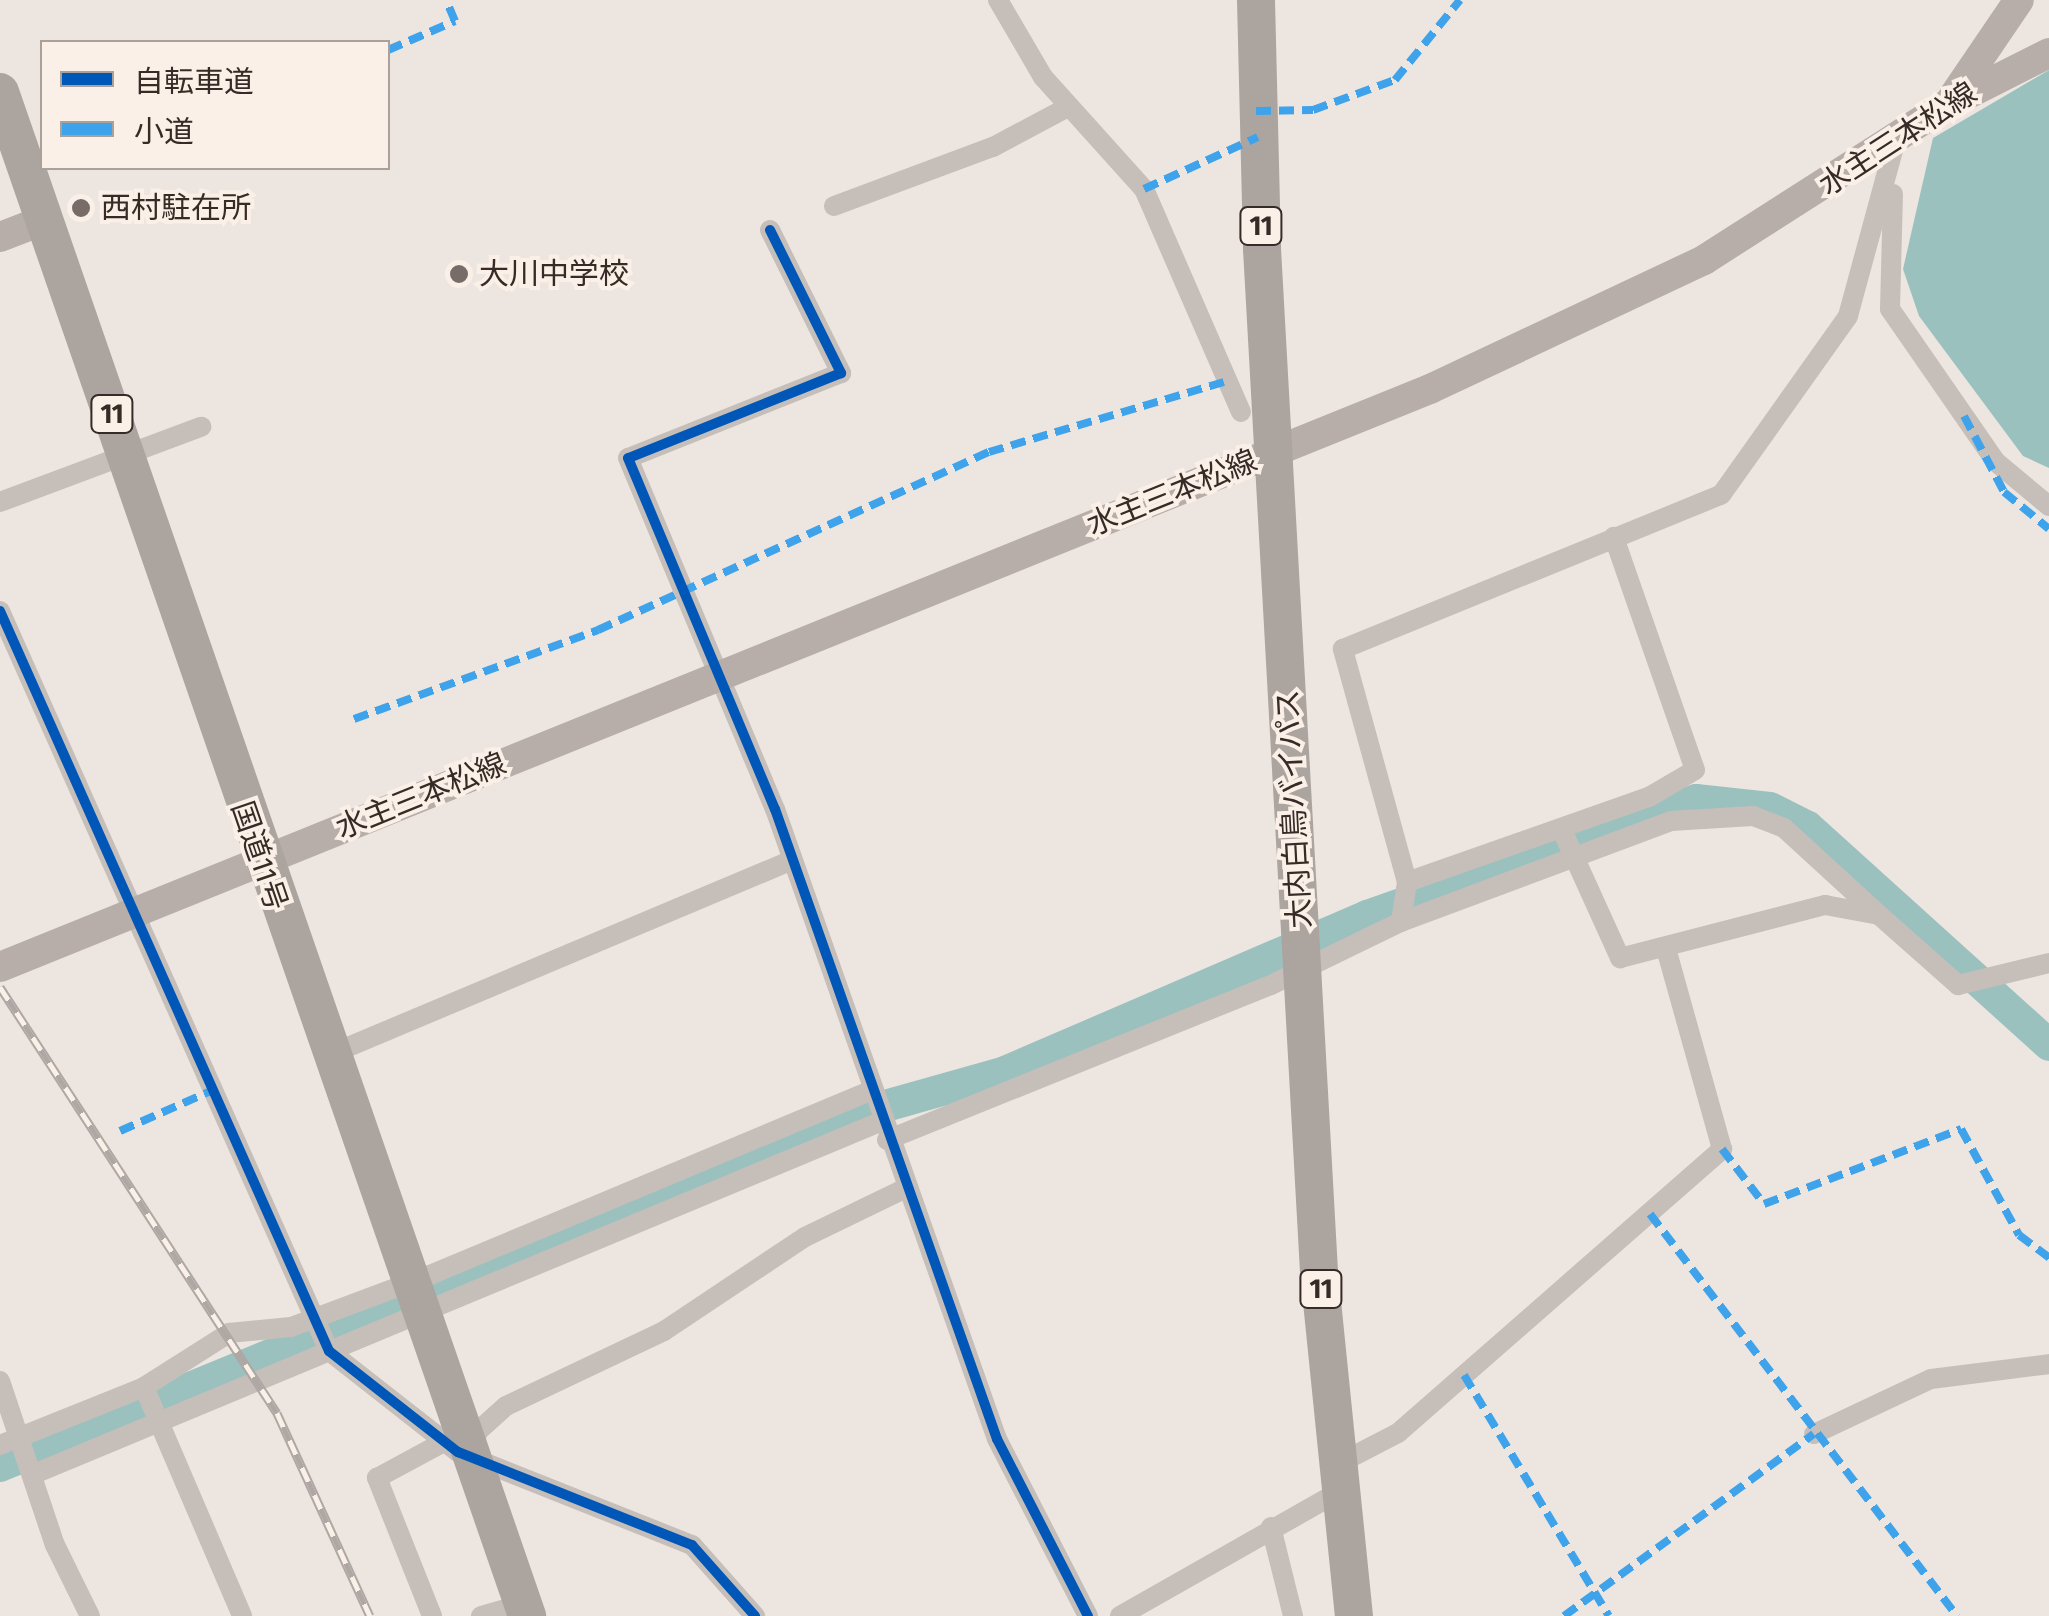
<!DOCTYPE html>
<html>
<head>
<meta charset="utf-8">
<style>
  body { margin:0 }
  #map { position:relative; width:2049px; height:1616px; overflow:hidden; background:#ede6e0; font-family:"Fira Sans Condensed","Noto Sans JP",sans-serif }
  div>[style] { position:absolute }
  .water>* { inset:0; background:#9bc1bf }
  .river>* { height:32px; margin:-16px; padding:0 16px; transform-origin:16px; border-radius:16px; background:#9bc1bf }
  .street>* { height:20px; margin:-10px; padding:0 10px; transform-origin:10px; border-radius:10px; background:#c6beb9 }
  .secondary>* { height:30px; margin:-15px; padding:0 15px; transform-origin:15px; border-radius:15px; background:#b7aea9 }
  .highway>* { height:38px; margin:-19px; padding:0 19px; transform-origin:19px; border-radius:19px; background:#aca59f }
  .rail>* { height:9px; margin-top:-4.5px; transform-origin:0; background:repeating-linear-gradient(90deg,#faf0e7 0 15px,#aea7a3 0 30px); box-sizing:border-box; border-block:2px solid #aea7a3 }
  .quiet>* { height:8px; margin-top:-4px; transform-origin:0; background:repeating-linear-gradient(90deg,#3fa3eb 0 15px,transparent 0 23px) }
  .cycleway>* { height:10px; margin:-5px; padding:0 5px; transform-origin:5px; border-radius:5px; background:#0057b8 }
  .dots>* { width:28px; height:28px; translate:-50% -50%; box-sizing:border-box; border:5px solid #faf0e7; border-radius:50% }
  span { translate:-50% -50%; white-space:nowrap; text-align:center; line-height:1.15; -webkit-text-stroke:8px #faf0e7; paint-order:stroke }
  .shield-label span { padding:2px 8px; background:#faf0e7; border:2px solid; border-radius:8px; -webkit-text-stroke-width:0 }
  .shield-label { font-size:28px; color:#372b27; font-weight:700 }
  .street-label { font-size:30px; color:#372b27 }
  .poi-label { font-size:30px; color:#372b27 }
  .left { translate:0 -50%; text-align:left }
  .legend { position:absolute; left:40px; top:40px; width:350px; height:130px; box-sizing:border-box; background:#faf0e7; border:2px solid #aca19a; margin:0; padding:12px 18px; list-style:none; font-size:30px; color:#372b27 }
  .legend li { display:flex; align-items:center; gap:20px; height:50px }
  .legend b { width:50px; border:2px solid #aca19a }
</style>
</head>
<body>
<div id="map">
  <div class="water">
    <i style="clip-path:polygon(2049px 70px,2049px 468px,2023px 456px,1919px 316px,1903px 269px,1933px 138px)"></i>
  </div>
  <div class="river">
    <i style="left:0;top:1466px;width:926px;rotate:-22.33deg"></i>
    <i style="left:857px;top:1114px;width:154px;rotate:-15.8deg"></i>
    <i style="left:1005px;top:1072px;width:394px;rotate:-23.3deg"></i>
    <i style="left:1367px;top:916px;width:349px;rotate:-19.4deg"></i>
    <i style="left:1696px;top:800px;width:74px;rotate:6.2deg"></i>
    <i style="left:1770px;top:808px;width:42px;rotate:26.6deg"></i>
    <i style="left:1808px;top:827px;width:325px;rotate:42.1deg"></i>
  </div>
  <div class="street">
    <i style="left:998px;top:0;width:89px;rotate:59.7deg"></i>
    <i style="left:1043px;top:77px;width:151px;rotate:48deg"></i>
    <i style="left:1144px;top:189px;width:243px;rotate:66.5deg"></i>
    <i style="left:1893px;top:194px;width:115px;rotate:91.5deg"></i>
    <i style="left:1890px;top:309px;width:186px;rotate:55.3deg"></i>
    <i style="left:1996px;top:462px;width:69px;rotate:39.7deg"></i>
    <i style="left:834px;top:206px;width:170px;rotate:-20.4deg"></i>
    <i style="left:993px;top:147px;width:85px;rotate:-28.1deg"></i>
    <i style="left:770px;top:230px;width:160px;rotate:63.6deg"></i>
    <i style="left:841px;top:373px;width:229px;rotate:158.2deg"></i>
    <i style="left:628px;top:458px;width:381px;rotate:67.3deg"></i>
    <i style="left:775px;top:809px;width:668px;rotate:70.59deg"></i>
    <i style="left:997px;top:1439px;width:199px;rotate:62.8deg"></i>
    <i style="left:0;top:502px;width:215px;rotate:-20.5deg"></i>
    <i style="left:0;top:611px;width:810px;rotate:66.03deg"></i>
    <i style="left:329px;top:1351px;width:164px;rotate:38.1deg"></i>
    <i style="left:458px;top:1452px;width:252px;rotate:21.7deg"></i>
    <i style="left:692px;top:1545px;width:95px;rotate:48.4deg"></i>
    <i style="left:1562px;top:830px;width:141px;rotate:65.6deg"></i>
    <i style="left:1620px;top:958px;width:212px;rotate:-14.5deg"></i>
    <i style="left:1825px;top:905px;width:55px;rotate:10.5deg"></i>
    <i style="left:1879px;top:915px;width:106px;rotate:41.5deg"></i>
    <i style="left:1958px;top:985px;width:94px;rotate:-13.6deg"></i>
    <i style="left:1407px;top:882px;width:256px;rotate:-19.4deg"></i>
    <i style="left:1649px;top:797px;width:53px;rotate:-30.4deg"></i>
    <i style="left:1695px;top:770px;width:247px;rotate:-109.2deg"></i>
    <i style="left:1401px;top:922px;width:40px;rotate:-81.5deg"></i>
    <i style="left:1407px;top:882px;width:242px;rotate:-105.4deg"></i>
    <i style="left:1343px;top:649px;width:408px;rotate:-22.2deg"></i>
    <i style="left:1721px;top:495px;width:219px;rotate:-54.6deg"></i>
    <i style="left:1848px;top:316px;width:183px;rotate:-74.8deg"></i>
    <i style="left:329px;top:1055px;width:500px;rotate:-22.82deg"></i>
    <i style="left:887px;top:1140px;width:414px;rotate:-22deg"></i>
    <i style="left:1271px;top:985px;width:144px;rotate:-25.9deg"></i>
    <i style="left:1401px;top:922px;width:288px;rotate:-20.5deg"></i>
    <i style="left:1671px;top:821px;width:82px;rotate:-3.5deg"></i>
    <i style="left:1753px;top:816px;width:33px;rotate:21deg"></i>
    <i style="left:1784px;top:828px;width:129px;rotate:42.5deg"></i>
    <i style="left:0;top:1381px;width:173px;rotate:71.5deg"></i>
    <i style="left:55px;top:1545px;width:79px;rotate:63.8deg"></i>
    <i style="left:144px;top:1387px;width:249px;rotate:66.8deg"></i>
    <i style="left:1814px;top:1434px;width:129px;rotate:-25.2deg"></i>
    <i style="left:1931px;top:1379px;width:119px;rotate:-7.2deg"></i>
    <i style="left:0;top:1445px;width:155px;rotate:-21.9deg"></i>
    <i style="left:144px;top:1387px;width:101px;rotate:-32.4deg"></i>
    <i style="left:229px;top:1333px;width:62px;rotate:-5.5deg"></i>
    <i style="left:291px;top:1327px;width:148px;rotate:-20.5deg"></i>
    <i style="left:430px;top:1275px;width:475px;rotate:-22.7deg"></i>
    <i style="left:474px;top:1452px;width:20px;rotate:-81deg"></i>
    <i style="left:477px;top:1432px;width:39px;rotate:-42deg"></i>
    <i style="left:506px;top:1406px;width:175px;rotate:-25.4deg"></i>
    <i style="left:664px;top:1331px;width:169px;rotate:-33.7deg"></i>
    <i style="left:805px;top:1237px;width:114px;rotate:-25.9deg"></i>
    <i style="left:1336px;top:1465px;width:70px;rotate:-27.3deg"></i>
    <i style="left:1398px;top:1433px;width:431px;rotate:-41.2deg"></i>
    <i style="left:1722px;top:1149px;width:205px;rotate:-105.6deg"></i>
    <i style="left:34px;top:1474px;width:916px;rotate:-22.59deg"></i>
    <i style="left:1271px;top:1527px;width:92px;rotate:76.1deg"></i>
    <i style="left:432px;top:1616px;width:149px;rotate:-111.7deg"></i>
    <i style="left:377px;top:1478px;width:74px;rotate:-28.3deg"></i>
    <i style="left:481px;top:1616px;width:44px;rotate:-15.9deg"></i>
    <i style="left:1120px;top:1616px;width:251px;rotate:-29.6deg"></i>
  </div>
  <div class="secondary">
    <i style="left:1953px;top:97px;width:117px;rotate:-55.8deg"></i>
    <i style="left:0;top:237px;width:47px;rotate:-21.1deg"></i>
    <i style="left:0;top:967px;width:1542px;rotate:-22.01deg"></i>
    <i style="left:1430px;top:389px;width:303px;rotate:-25.2deg"></i>
    <i style="left:1704px;top:260px;width:290px;rotate:-32.6deg"></i>
    <i style="left:1948px;top:104px;width:113px;rotate:-26.8deg"></i>
  </div>
  <div class="highway">
    <i style="left:1256px;top:0;width:249px;rotate:88.6deg"></i>
    <i style="left:1262px;top:249px;width:1025px;rotate:86.81deg"></i>
    <i style="left:1319px;top:1272px;width:346px;rotate:84.2deg"></i>
    <i style="left:0;top:92px;width:1613px;rotate:70.92deg"></i>
  </div>
  <div class="rail">
    <i style="left:0;top:987px;width:508px;rotate:56.97deg"></i>
    <i style="left:277px;top:1413px;width:223px;rotate:65.4deg"></i>
  </div>
  <div class="quiet">
    <i style="left:388px;top:50px;width:73px;rotate:-23.4deg"></i>
    <i style="left:455px;top:21px;width:23px;rotate:-113deg"></i>
    <i style="left:1256px;top:111px;width:57px;rotate:-1deg"></i>
    <i style="left:1313px;top:110px;width:87px;rotate:-20.1deg"></i>
    <i style="left:1395px;top:80px;width:103px;rotate:-50.9deg"></i>
    <i style="left:1144px;top:189px;width:125px;rotate:-24.5deg"></i>
    <i style="left:1964px;top:416px;width:86px;rotate:62.2deg"></i>
    <i style="left:2004px;top:492px;width:58px;rotate:39.4deg"></i>
    <i style="left:354px;top:719px;width:260px;rotate:-20deg"></i>
    <i style="left:598px;top:630px;width:430px;rotate:-24.5deg"></i>
    <i style="left:989px;top:452px;width:245px;rotate:-16.6deg"></i>
    <i style="left:120px;top:1131px;width:102px;rotate:-23.8deg"></i>
    <i style="left:1722px;top:1149px;width:69px;rotate:52.6deg"></i>
    <i style="left:1764px;top:1204px;width:211px;rotate:-20.8deg"></i>
    <i style="left:1961px;top:1129px;width:121px;rotate:61.3deg"></i>
    <i style="left:2019px;top:1235px;width:38px;rotate:37deg"></i>
    <i style="left:1650px;top:1214px;width:506px;rotate:52.63deg"></i>
    <i style="left:1464px;top:1375px;width:281px;rotate:59deg"></i>
    <i style="left:1564px;top:1616px;width:309px;rotate:-36.1deg"></i>
  </div>
  <div class="cycleway">
    <i style="left:770px;top:230px;width:160px;rotate:63.6deg"></i>
    <i style="left:841px;top:373px;width:229px;rotate:158.2deg"></i>
    <i style="left:628px;top:458px;width:381px;rotate:67.3deg"></i>
    <i style="left:775px;top:809px;width:668px;rotate:70.59deg"></i>
    <i style="left:997px;top:1439px;width:199px;rotate:62.8deg"></i>
    <i style="left:0;top:611px;width:810px;rotate:66.03deg"></i>
    <i style="left:329px;top:1351px;width:164px;rotate:38.1deg"></i>
    <i style="left:458px;top:1452px;width:252px;rotate:21.7deg"></i>
    <i style="left:692px;top:1545px;width:95px;rotate:48.4deg"></i>
  </div>
  <div class="dots">
    <i style="left:81px;top:208px;background:#776c68"></i>
    <i style="left:459px;top:274px;background:#776c68"></i>
  </div>
  <div class="shield-label">
    <span style="left:1261px;top:226px">11</span>
    <span style="left:112px;top:414px">11</span>
    <span style="left:1321px;top:1289px">11</span>
  </div>
  <div class="street-label">
    <span style="left:1898px;top:139px;rotate:-33deg">水主三本松線</span>
    <span style="left:1172px;top:493px;rotate:-22deg">水主三本松線</span>
    <span style="left:421px;top:796px;rotate:-22deg">水主三本松線</span>
    <span style="left:1294px;top:809px;rotate:-93deg">大内白鳥バイパス</span>
    <span style="left:259px;top:856px;rotate:71deg">国道11号</span>
  </div>
  <div class="poi-label">
    <span class="left" style="left:101px;top:208px">西村駐在所</span>
    <span class="left" style="left:479px;top:274px">大川中学校</span>
  </div>
  <ul class="legend">
  <li><b style="height:12px;background:#0057b8"></b>自転車道</li>
  <li><b style="height:12px;background:#3fa3eb"></b>小道</li>
  </ul>
</div>
</body>
</html>
